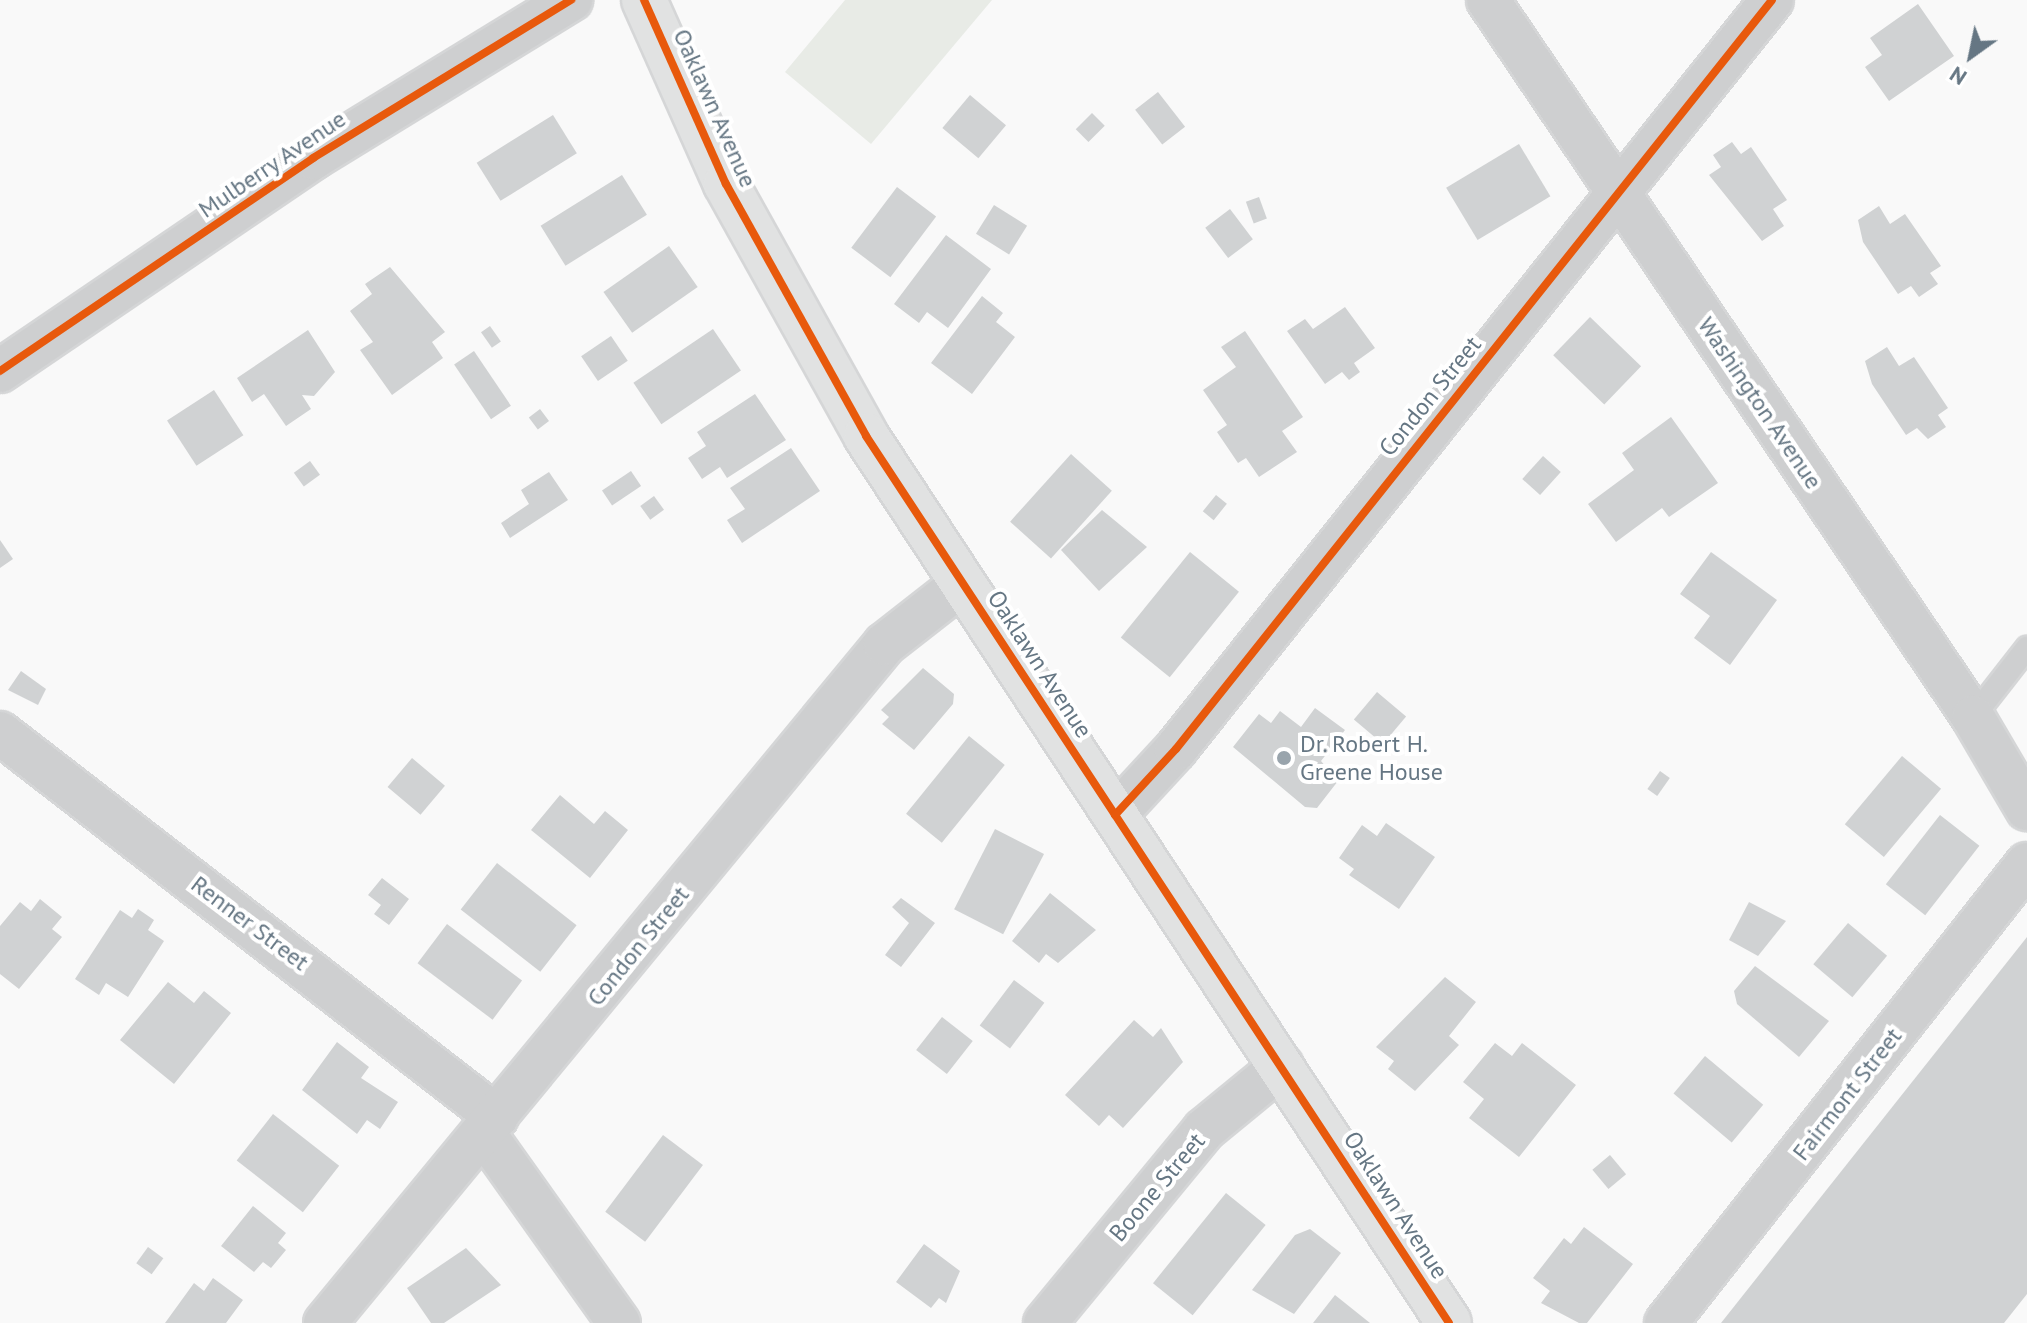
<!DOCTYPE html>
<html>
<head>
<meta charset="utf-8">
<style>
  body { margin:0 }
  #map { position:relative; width:2027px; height:1323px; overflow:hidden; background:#f9f9f9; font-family:"PT Sans",sans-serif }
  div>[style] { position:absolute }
  .green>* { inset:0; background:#e8ebe6 }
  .building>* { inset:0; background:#d0d2d3; transform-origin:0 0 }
  .roads { filter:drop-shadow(2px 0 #d5d6d7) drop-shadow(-2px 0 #d5d6d7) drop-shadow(0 2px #d5d6d7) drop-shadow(0 -2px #d5d6d7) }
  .lane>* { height:22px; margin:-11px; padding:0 11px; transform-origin:11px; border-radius:11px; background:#cecfd0 }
  .street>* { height:42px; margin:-21px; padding:0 21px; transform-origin:21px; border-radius:21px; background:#cecfd0 }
  .secondary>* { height:44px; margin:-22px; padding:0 22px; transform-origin:22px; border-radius:22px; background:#e1e2e2 }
  .cycleway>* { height:8px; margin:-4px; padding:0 4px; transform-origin:4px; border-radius:4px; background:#e8590c }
  .dots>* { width:22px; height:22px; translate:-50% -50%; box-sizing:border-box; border:4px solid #fff; border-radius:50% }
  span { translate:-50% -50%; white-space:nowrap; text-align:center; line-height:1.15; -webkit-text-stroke:8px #fff; paint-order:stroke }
  .street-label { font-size:24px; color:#657683 }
  .poi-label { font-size:24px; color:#657683 }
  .left { translate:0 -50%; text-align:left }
  .north { position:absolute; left:1931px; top:16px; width:80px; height:80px; -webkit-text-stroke:6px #fff; paint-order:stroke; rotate:213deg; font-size:22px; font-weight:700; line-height:32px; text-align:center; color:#657683 }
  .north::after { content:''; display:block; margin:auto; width:28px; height:36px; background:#657683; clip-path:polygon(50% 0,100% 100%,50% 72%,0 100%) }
</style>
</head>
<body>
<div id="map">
  <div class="green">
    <i style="clip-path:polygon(845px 0,992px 0,871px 144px,785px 72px)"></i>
  </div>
  <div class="building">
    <i style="clip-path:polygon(1918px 4px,1954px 56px,1889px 101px,1865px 67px,1882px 55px,1870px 38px)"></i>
    <i style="left:1158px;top:92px;width:44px;height:29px;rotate:52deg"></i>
    <i style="left:970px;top:95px;width:47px;height:43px;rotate:40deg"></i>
    <i style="left:1092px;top:113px;width:18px;height:23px;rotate:45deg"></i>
    <i style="left:553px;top:115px;width:45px;height:90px;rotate:58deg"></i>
    <i style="clip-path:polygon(1732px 142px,1741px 154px,1751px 147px,1787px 200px,1773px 209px,1784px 226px,1762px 241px,1709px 175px,1721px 167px,1713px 155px)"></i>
    <i style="left:1519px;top:144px;width:61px;height:85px;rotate:59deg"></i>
    <i style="left:622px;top:175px;width:47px;height:96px;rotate:58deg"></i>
    <i style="left:897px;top:187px;width:49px;height:76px;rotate:37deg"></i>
    <i style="left:1259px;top:197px;width:23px;height:14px;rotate:70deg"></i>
    <i style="left:994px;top:205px;width:39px;height:34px;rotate:32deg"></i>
    <i style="clip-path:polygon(1879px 206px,1890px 224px,1905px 214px,1941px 266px,1930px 273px,1938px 284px,1919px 297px,1911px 286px,1898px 294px,1863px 242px,1858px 220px)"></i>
    <i style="left:1230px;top:209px;width:38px;height:31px;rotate:53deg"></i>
    <i style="clip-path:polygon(946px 235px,991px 269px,948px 328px,927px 312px,919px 323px,894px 304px)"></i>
    <i style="left:669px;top:246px;width:50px;height:80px;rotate:55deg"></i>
    <i style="clip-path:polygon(390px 267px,445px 332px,432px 342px,443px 358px,392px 395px,360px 350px,373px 342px,350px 311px,372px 294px,365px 284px)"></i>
    <i style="clip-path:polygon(982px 296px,1003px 313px,996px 322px,1015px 337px,972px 394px,931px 363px)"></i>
    <i style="clip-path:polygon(1345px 307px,1375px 348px,1354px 363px,1360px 372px,1349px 380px,1342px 372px,1325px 384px,1287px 331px,1305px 319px,1313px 329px)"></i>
    <i style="left:1590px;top:317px;width:71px;height:53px;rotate:44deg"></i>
    <i style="left:490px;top:326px;width:19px;height:11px;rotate:55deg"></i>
    <i style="left:713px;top:329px;width:50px;height:96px;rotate:56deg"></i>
    <i style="clip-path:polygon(308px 330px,335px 372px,314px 396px,302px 395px,311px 409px,286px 426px,264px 394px,252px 402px,237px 378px)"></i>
    <i style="clip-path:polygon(1245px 331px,1303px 417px,1282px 431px,1297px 452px,1259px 477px,1246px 458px,1238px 463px,1217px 432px,1227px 425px,1203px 390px,1236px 367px,1221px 347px)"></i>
    <i style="left:611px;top:336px;width:30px;height:36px;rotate:56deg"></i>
    <i style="clip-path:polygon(1887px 347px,1899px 366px,1914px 357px,1948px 408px,1938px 415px,1946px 427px,1928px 439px,1917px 428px,1906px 435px,1872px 384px,1865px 361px)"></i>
    <i style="left:474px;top:351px;width:66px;height:24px;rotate:56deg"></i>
    <i style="left:214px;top:390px;width:54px;height:56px;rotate:57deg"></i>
    <i style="clip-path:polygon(755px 394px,786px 440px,727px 478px,720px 467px,702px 479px,688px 458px,706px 446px,697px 432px)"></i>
    <i style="left:540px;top:409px;width:15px;height:14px;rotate:53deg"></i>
    <i style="clip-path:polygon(1671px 417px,1718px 483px,1669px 517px,1662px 508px,1616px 542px,1588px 504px,1634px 470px,1622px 453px)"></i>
    <i style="clip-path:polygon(791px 448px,820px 491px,742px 543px,727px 520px,745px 509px,730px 488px)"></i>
    <i style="left:1071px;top:454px;width:55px;height:91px;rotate:42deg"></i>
    <i style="left:1543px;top:456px;width:24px;height:31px;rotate:42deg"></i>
    <i style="left:310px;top:461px;width:17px;height:20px;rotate:54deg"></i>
    <i style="left:631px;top:471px;width:18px;height:35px;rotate:56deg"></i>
    <i style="clip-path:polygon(549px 472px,568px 500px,510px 538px,501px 523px,529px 504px,521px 490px)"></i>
    <i style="left:1216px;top:495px;width:14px;height:21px;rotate:39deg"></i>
    <i style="left:654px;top:496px;width:17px;height:17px;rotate:54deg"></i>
    <i style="clip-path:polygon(1102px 510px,1147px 547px,1099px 591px,1061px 550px)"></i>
    <i style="clip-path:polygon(0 540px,13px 559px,0 568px)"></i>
    <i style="left:1190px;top:552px;width:63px;height:110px;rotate:39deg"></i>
    <i style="clip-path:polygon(1711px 552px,1777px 600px,1730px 665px,1694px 638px,1710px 616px,1680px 594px)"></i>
    <i style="clip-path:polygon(923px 668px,954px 694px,953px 704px,914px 750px,882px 724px,889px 717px,881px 710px)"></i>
    <i style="clip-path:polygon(21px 671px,46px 689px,38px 705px,8px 690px)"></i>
    <i style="left:1377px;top:692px;width:38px;height:36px;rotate:40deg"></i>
    <i style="clip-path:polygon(1315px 708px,1345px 730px,1321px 761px,1338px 781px,1317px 808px,1305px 807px,1233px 747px,1259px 714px,1271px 723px,1280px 711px,1301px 727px)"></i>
    <i style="left:969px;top:736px;width:46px;height:100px;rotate:39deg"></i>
    <i style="left:1902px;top:756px;width:51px;height:89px;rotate:40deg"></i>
    <i style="left:412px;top:758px;width:43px;height:38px;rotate:40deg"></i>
    <i style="left:1660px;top:771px;width:12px;height:22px;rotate:35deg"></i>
    <i style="clip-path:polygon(560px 795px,594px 824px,605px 811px,628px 830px,590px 878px,531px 830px)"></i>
    <i style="left:1940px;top:815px;width:50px;height:88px;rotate:38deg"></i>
    <i style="clip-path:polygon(1386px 823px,1435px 857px,1399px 909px,1349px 875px,1354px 869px,1339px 858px,1362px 825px,1377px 836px)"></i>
    <i style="left:995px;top:829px;width:55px;height:90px;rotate:27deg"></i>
    <i style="left:497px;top:863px;width:101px;height:59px;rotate:38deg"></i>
    <i style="clip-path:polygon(382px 878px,409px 899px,389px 925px,374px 914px,381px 905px,368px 895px)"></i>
    <i style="clip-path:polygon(1050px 893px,1096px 930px,1058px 963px,1046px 954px,1039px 963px,1012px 941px)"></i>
    <i style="clip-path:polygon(901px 898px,935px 923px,901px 967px,885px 955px,909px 923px,892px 907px)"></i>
    <i style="clip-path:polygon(40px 899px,62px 917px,52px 929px,62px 937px,19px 989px,0 974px,0 926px,20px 902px,31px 911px)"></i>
    <i style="clip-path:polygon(1749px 902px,1786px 921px,1758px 956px,1729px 940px)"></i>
    <i style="clip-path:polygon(138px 909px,154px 920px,148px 930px,164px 941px,128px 997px,106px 983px,99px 995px,75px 979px,120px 910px,132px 918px)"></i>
    <i style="left:1848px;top:923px;width:51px;height:54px;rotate:40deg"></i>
    <i style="left:447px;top:924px;width:94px;height:49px;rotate:37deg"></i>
    <i style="clip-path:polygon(2027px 937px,2027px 1294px,2004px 1323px,1721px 1323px)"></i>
    <i style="clip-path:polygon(1755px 966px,1829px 1021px,1799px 1057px,1737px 1004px,1734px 991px)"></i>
    <i style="clip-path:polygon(1445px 977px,1476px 1002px,1449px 1036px,1459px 1045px,1415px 1091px,1388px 1069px,1394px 1061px,1376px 1047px)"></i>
    <i style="left:1014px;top:980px;width:38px;height:57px;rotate:37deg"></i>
    <i style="clip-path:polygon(168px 982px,194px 1003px,204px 991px,231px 1013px,174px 1084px,120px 1040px)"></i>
    <i style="left:942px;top:1017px;width:39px;height:42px;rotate:38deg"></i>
    <i style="clip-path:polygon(1134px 1020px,1153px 1037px,1161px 1028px,1183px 1062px,1123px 1128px,1109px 1115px,1099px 1126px,1065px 1095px)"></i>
    <i style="clip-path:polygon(337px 1042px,369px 1067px,361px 1078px,398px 1102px,380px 1129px,367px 1120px,357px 1134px,302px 1090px)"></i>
    <i style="clip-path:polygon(1495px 1043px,1512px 1056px,1522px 1043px,1576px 1085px,1519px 1157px,1469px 1118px,1484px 1099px,1463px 1082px)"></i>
    <i style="left:1705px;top:1056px;width:76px;height:49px;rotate:40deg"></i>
    <i style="left:273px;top:1114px;width:84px;height:59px;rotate:38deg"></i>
    <i style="left:663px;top:1135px;width:50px;height:96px;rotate:37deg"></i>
    <i style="left:1610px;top:1155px;width:25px;height:23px;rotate:50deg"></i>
    <i style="left:1226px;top:1193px;width:51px;height:116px;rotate:39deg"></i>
    <i style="clip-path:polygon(253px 1206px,286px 1233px,278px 1243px,286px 1250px,271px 1268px,263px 1262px,254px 1272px,221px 1246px)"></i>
    <i style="clip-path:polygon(1584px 1227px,1633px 1264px,1587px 1323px,1579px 1323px,1541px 1303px,1550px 1291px,1533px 1278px,1564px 1238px,1571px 1244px)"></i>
    <i style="clip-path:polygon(1310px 1229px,1341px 1253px,1294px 1314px,1252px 1290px,1295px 1235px)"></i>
    <i style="clip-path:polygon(924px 1244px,960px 1271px,946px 1303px,939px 1298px,931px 1308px,896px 1282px)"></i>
    <i style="left:148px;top:1247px;width:19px;height:20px;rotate:36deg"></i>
    <i style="clip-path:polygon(466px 1248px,501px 1285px,444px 1323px,431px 1323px,407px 1288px)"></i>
    <i style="clip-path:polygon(213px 1278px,243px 1300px,226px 1323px,165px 1323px,194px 1283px,204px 1291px)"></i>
    <i style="clip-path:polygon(1335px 1295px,1370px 1323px,1313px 1323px)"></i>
  </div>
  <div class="roads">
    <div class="lane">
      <i style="left:1973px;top:717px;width:88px;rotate:-52deg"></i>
    </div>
    <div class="street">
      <i style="left:1488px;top:0;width:866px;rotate:55.92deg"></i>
      <i style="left:1973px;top:717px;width:107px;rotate:59.6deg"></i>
      <i style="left:0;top:371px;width:379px;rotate:-34.2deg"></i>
      <i style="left:313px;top:158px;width:303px;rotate:-31.5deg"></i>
      <i style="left:0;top:733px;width:628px;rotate:37.69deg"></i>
      <i style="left:1115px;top:815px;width:90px;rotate:-47.3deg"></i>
      <i style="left:1176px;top:749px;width:957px;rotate:-51.49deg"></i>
      <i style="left:484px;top:1133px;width:233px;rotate:54.6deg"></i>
      <i style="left:325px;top:1323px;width:880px;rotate:-50.49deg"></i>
      <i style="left:885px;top:644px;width:99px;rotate:-38deg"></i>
      <i style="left:1045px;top:1323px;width:250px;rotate:-50.5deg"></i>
      <i style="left:1204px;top:1130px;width:101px;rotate:-39.4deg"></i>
      <i style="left:1666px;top:1323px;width:584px;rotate:-51.82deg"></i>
    </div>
    <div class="secondary">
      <i style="left:644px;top:0;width:201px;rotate:66deg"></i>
      <i style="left:726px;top:184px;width:288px;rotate:60.9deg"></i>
      <i style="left:866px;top:436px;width:1061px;rotate:56.68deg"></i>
    </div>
  </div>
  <div class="cycleway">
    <i style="left:644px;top:0;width:201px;rotate:66deg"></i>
    <i style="left:726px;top:184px;width:288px;rotate:60.9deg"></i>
    <i style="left:866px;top:436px;width:1061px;rotate:56.68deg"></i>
    <i style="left:0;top:371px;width:379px;rotate:-34.2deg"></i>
    <i style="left:313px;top:158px;width:303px;rotate:-31.5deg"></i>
    <i style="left:1115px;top:815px;width:90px;rotate:-47.3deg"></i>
    <i style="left:1176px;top:749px;width:957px;rotate:-51.49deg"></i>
  </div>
  <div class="dots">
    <i style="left:1284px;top:758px;background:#99a4ac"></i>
  </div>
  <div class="street-label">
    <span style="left:715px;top:108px;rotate:66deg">Oaklawn Avenue</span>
    <span style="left:272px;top:164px;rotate:-34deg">Mulberry Avenue</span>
    <span style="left:1430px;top:396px;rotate:-51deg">Condon Street</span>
    <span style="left:1760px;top:403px;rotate:56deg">Washington Avenue</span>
    <span style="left:1040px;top:664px;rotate:57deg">Oaklawn Avenue</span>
    <span style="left:250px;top:923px;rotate:37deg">Renner Street</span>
    <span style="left:638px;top:946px;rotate:-51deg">Condon Street</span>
    <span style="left:1847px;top:1094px;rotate:-52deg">Fairmont Street</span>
    <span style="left:1157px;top:1187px;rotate:-50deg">Boone Street</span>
    <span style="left:1396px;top:1205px;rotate:57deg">Oaklawn Avenue</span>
  </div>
  <div class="poi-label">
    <span class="left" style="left:1300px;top:758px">Dr. Robert H.<br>Greene House</span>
  </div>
  <div class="north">N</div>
</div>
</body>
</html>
